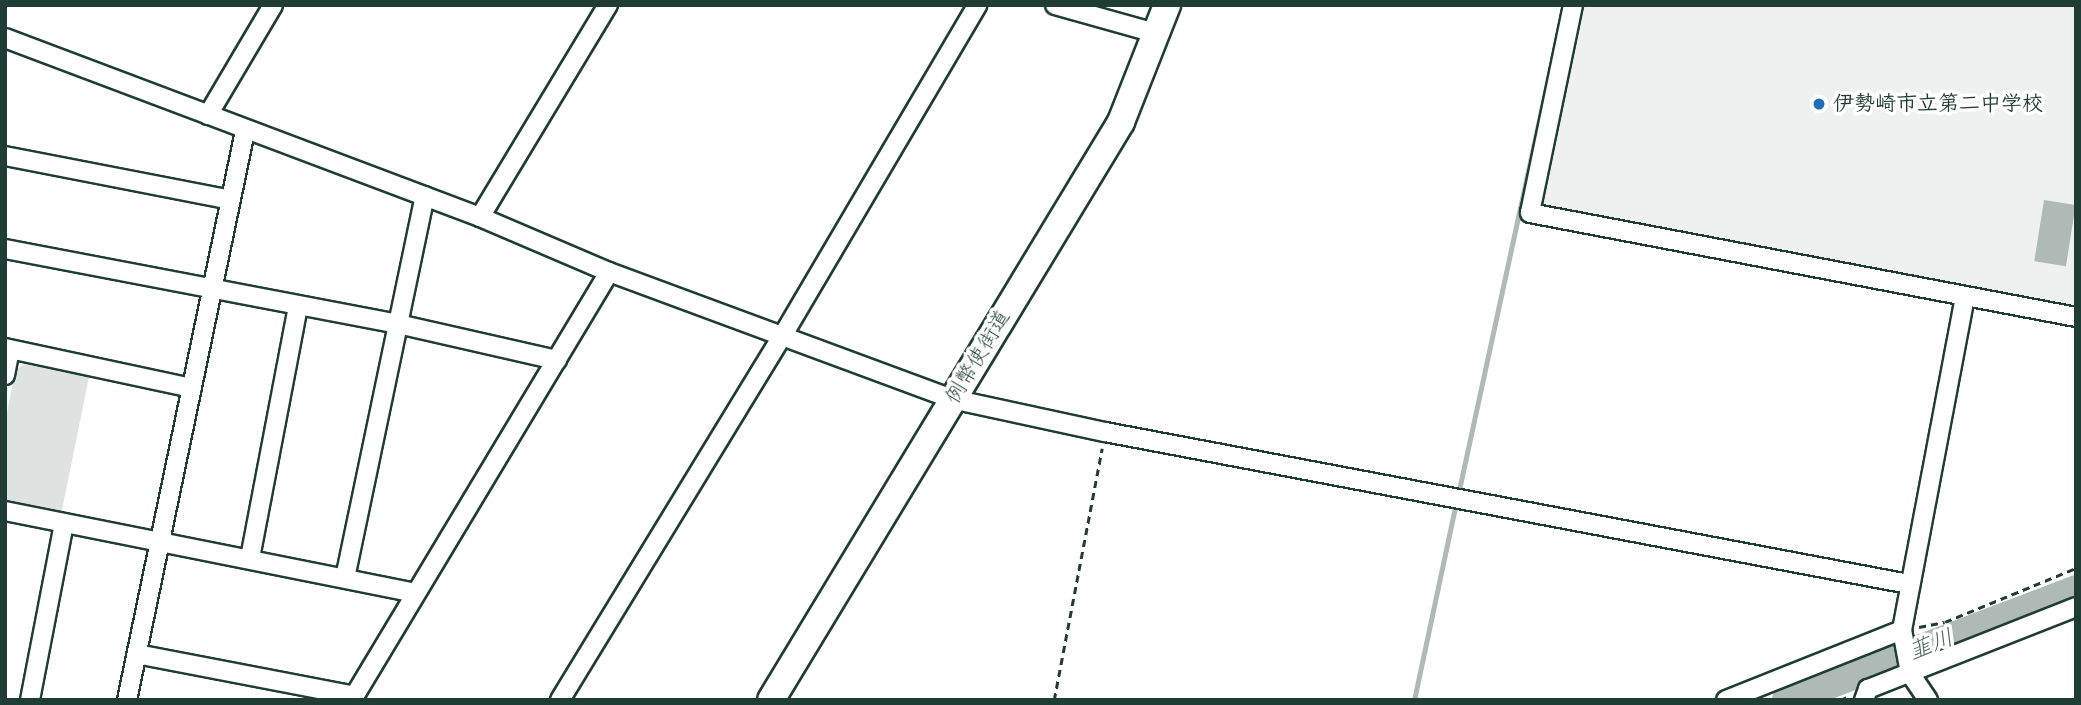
<!DOCTYPE html>
<html>
<head>
<meta charset="utf-8">
<style>
  body { margin:0 }
  #map { position:relative; width:2081px; height:705px; overflow:hidden; background:#fff; font-family:"Balsamiq Sans","Klee One",sans-serif }
  div>[style] { position:absolute }
  .built>* { inset:0; background:#eef1f0 }
  .green>* { inset:0; background:#dee3e2 }
  .water>* { inset:0; background:#afbab7; transform-origin:0 0 }
  .stream>* { height:5px; margin:-2.5px; padding:0 2.5px; transform-origin:2.5px; border-radius:2.5px; background:#afbab7 }
  .river>* { height:30px; margin:-15px; padding:0 15px; transform-origin:15px; border-radius:15px; background:#afbab7 }
  .path>* { height:2.5px; margin-top:-1.25px; transform-origin:0; background:repeating-linear-gradient(90deg,#1f3d34 0 7px,transparent 0 12px) }
  .roads { filter:drop-shadow(2px 0 #1f3d34) drop-shadow(-2px 0 #1f3d34) drop-shadow(0 2px #1f3d34) drop-shadow(0 -2px #1f3d34) }
  .street>* { height:18px; margin:-9px; padding:0 9px; transform-origin:9px; border-radius:9px; background:#fff }
  .secondary>* { height:26px; margin:-13px; padding:0 13px; transform-origin:13px; border-radius:13px; background:#fff }
  .dots>* { width:19px; height:19px; translate:-50% -50%; box-sizing:border-box; border:4px solid #fff; border-radius:50% }
  span { translate:-50% -50%; white-space:nowrap; text-align:center; line-height:1.15; -webkit-text-stroke:7px #fff; paint-order:stroke }
  .poi-label { font-size:21px; color:#1f3d34; font-weight:700 }
  .left { translate:0 -50%; text-align:left }
  .street-label { font-size:21px; color:#1f3d34 }
  .water-label { font-size:23px; color:#4a625b; font-style:italic }
  .frame { position:absolute; inset:0; border:7px solid #1f3d34; pointer-events:none }
</style>
</head>
<body>
<div id="map">
  <div class="built">
    <i style="clip-path:polygon(1584px 5px,2076px 5px,2076px 307px,1545px 208px,1542px 202px)"></i>
  </div>
  <div class="green">
    <i style="clip-path:polygon(24px 364px,89px 377px,61px 515px,5px 503px,5px 424px,15px 370px)"></i>
  </div>
  <div class="water">
    <i style="left:2044px;top:200px;width:32px;height:62px;rotate:9deg"></i>
  </div>
  <div class="stream">
    <i style="left:1459px;top:490px;width:496px;rotate:-77.8deg"></i>
    <i style="left:1414px;top:700px;width:197px;rotate:-78deg"></i>
  </div>
  <div class="river">
    <i style="left:1787px;top:700px;width:309px;rotate:-20.8deg"></i>
  </div>
  <div class="path">
    <i style="left:1919px;top:627px;width:26px;rotate:-11deg"></i>
    <i style="left:1945px;top:622px;width:142px;rotate:-22.4deg"></i>
    <i style="left:1054px;top:700px;width:256px;rotate:-79.2deg"></i>
    <i style="left:1840px;top:700px;width:9px;rotate:-21deg"></i>
  </div>
  <div class="roads">
    <div class="street">
      <i style="left:1055px;top:5px;width:108px;rotate:15.6deg"></i>
      <i style="left:1573px;top:5px;width:212px;rotate:101.7deg"></i>
      <i style="left:1530px;top:213px;width:556px;rotate:10.78deg"></i>
      <i style="left:5px;top:38px;width:508px;rotate:20.65deg"></i>
      <i style="left:480px;top:217px;width:140px;rotate:23.1deg"></i>
      <i style="left:609px;top:272px;width:366px;rotate:20.3deg"></i>
      <i style="left:952px;top:399px;width:157px;rotate:12.2deg"></i>
      <i style="left:1105px;top:432px;width:818px;rotate:10.71deg"></i>
      <i style="left:208px;top:115px;width:128px;rotate:-59.4deg"></i>
      <i style="left:5px;top:156px;width:230px;rotate:11deg"></i>
      <i style="left:480px;top:217px;width:248px;rotate:-58.9deg"></i>
      <i style="left:5px;top:249px;width:400px;rotate:10.8deg"></i>
      <i style="left:398px;top:324px;width:163px;rotate:12.8deg"></i>
      <i style="left:5px;top:348px;width:191px;rotate:12.1deg"></i>
      <i style="left:5px;top:375px;width:26px;rotate:-79deg"></i>
      <i style="left:5px;top:511px;width:418px;rotate:11.3deg"></i>
      <i style="left:250px;top:558px;width:257px;rotate:-79.2deg"></i>
      <i style="left:345px;top:578px;width:390px;rotate:-78.2deg"></i>
      <i style="left:137px;top:654px;width:222px;rotate:10.9deg"></i>
      <i style="left:30px;top:700px;width:180px;rotate:-79.1deg"></i>
      <i style="left:127px;top:700px;width:581px;rotate:-78.28deg"></i>
      <i style="left:352px;top:700px;width:499px;rotate:-59deg"></i>
      <i style="left:560px;top:700px;width:428px;rotate:-58.6deg"></i>
      <i style="left:783px;top:335px;width:383px;rotate:-59.5deg"></i>
      <i style="left:1726px;top:700px;width:189px;rotate:-21.7deg"></i>
      <i style="left:1864px;top:700px;width:12px;rotate:-70deg"></i>
      <i style="left:1868px;top:689px;width:224px;rotate:-21.5deg"></i>
      <i style="left:1928px;top:700px;width:32px;rotate:-124deg"></i>
      <i style="left:1910px;top:673px;width:44px;rotate:-100.5deg"></i>
      <i style="left:1902px;top:630px;width:339px;rotate:-79.3deg"></i>
    </div>
    <div class="secondary">
      <i style="left:771px;top:700px;width:676px;rotate:-58.8deg"></i>
      <i style="left:1121px;top:122px;width:126px;rotate:-68.5deg"></i>
    </div>
  </div>
  <div class="dots">
    <i style="left:1819px;top:104px;background:#1f6fb2"></i>
  </div>
  <div class="poi-label">
    <span class="left" style="left:1833px;top:104px">伊勢崎市立第二中学校</span>
  </div>
  <div class="street-label">
    <span style="left:978px;top:357px;rotate:-59deg">例幣使街道</span>
  </div>
  <div class="water-label">
    <span style="left:1931px;top:645px;rotate:-21deg">韮川</span>
  </div>
  <div class="frame"></div>
</div>
</body>
</html>
